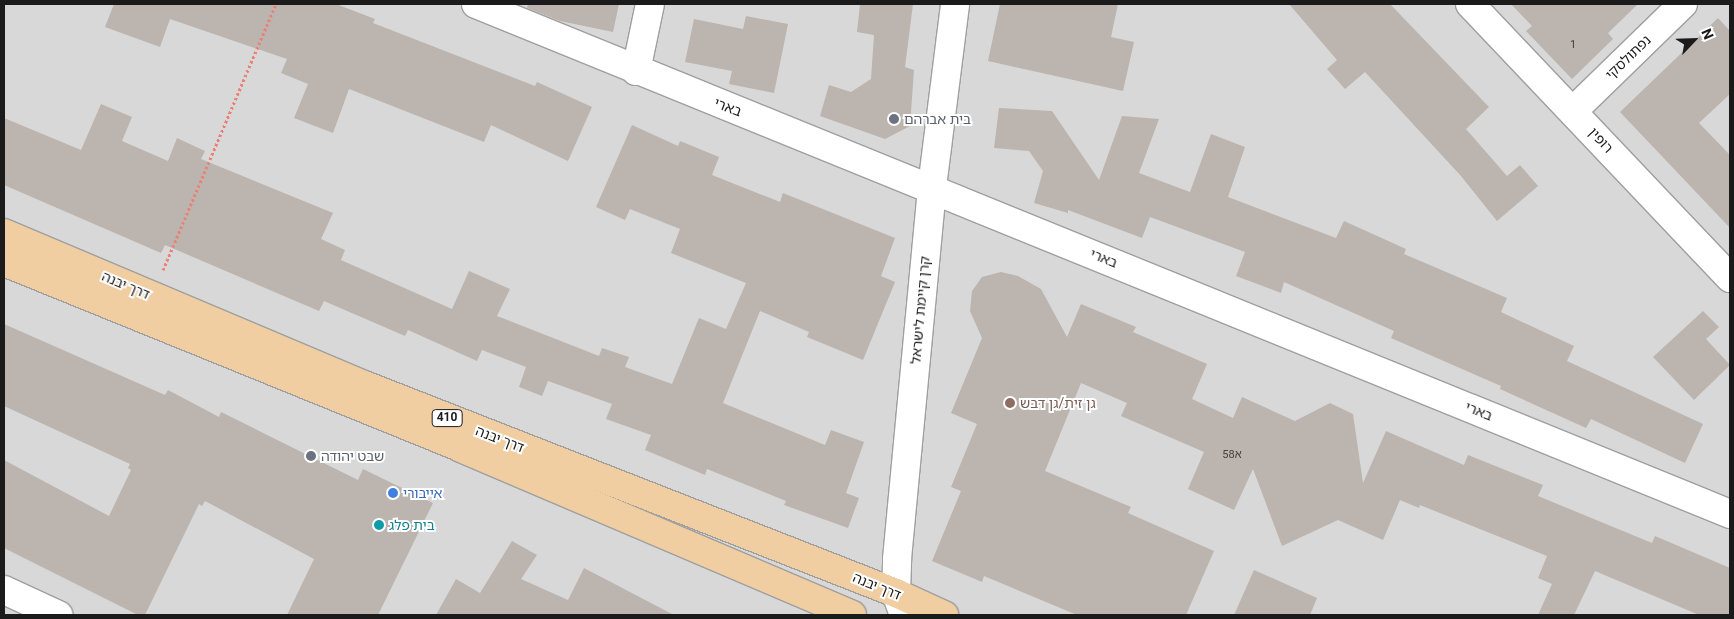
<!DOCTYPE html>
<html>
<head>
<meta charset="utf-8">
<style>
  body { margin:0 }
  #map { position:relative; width:1734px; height:619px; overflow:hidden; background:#ece8e2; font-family:Roboto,"Noto Sans Hebrew",sans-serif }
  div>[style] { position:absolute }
  .residential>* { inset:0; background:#d9d8d8; transform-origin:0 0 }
  .building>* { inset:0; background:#bbb4af }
  .path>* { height:3px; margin-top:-1.5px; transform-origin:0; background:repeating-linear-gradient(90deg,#e98176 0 2.5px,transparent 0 5px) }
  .roads { filter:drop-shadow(1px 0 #9f9f9f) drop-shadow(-1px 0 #9f9f9f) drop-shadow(0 1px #9f9f9f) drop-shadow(0 -1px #9f9f9f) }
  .street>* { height:28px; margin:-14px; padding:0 14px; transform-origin:14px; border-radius:14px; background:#fff }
  .primary>* { height:28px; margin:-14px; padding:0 14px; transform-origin:14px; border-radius:14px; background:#f0cea2 }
  .dots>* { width:14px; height:14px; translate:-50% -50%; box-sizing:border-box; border:2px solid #fff; border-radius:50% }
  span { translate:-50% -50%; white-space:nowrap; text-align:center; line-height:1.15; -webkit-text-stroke:4px #fff; paint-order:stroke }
  .number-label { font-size:11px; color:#434140 }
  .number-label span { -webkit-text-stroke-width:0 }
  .shield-label span { padding:1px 4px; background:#fff; border:1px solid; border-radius:4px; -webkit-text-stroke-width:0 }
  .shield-label { font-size:12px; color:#1b1b1b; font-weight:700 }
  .street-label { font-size:14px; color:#1b1b1b }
  .worship-label { font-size:14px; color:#5b616d }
  .left { translate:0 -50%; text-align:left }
  .education-label { font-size:14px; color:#785e54 }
  .shop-label { font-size:14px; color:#366cbe }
  .culture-label { font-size:14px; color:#0d838f }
  .frame { position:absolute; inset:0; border:5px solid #1b1b1b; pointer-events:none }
  .north { position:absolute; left:1669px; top:15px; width:50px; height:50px; -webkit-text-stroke:4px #fff; paint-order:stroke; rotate:66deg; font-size:14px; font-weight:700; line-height:20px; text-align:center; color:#1b1b1b }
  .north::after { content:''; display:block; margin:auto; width:18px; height:22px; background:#1b1b1b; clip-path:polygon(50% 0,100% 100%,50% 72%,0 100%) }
</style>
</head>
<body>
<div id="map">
  <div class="residential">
    <i style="left:4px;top:4px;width:1726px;height:611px"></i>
  </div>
  <div class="building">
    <i style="clip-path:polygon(114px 4px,336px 4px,375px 19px,373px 23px,535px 86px,537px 82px,592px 107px,568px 161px,491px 125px,484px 142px,349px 89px,333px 133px,294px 118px,308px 84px,281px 73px,287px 59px,170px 19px,160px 47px,105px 27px)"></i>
    <i style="clip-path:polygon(528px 4px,619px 4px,613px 32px,560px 21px,527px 8px)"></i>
    <i style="clip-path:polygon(860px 4px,913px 4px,905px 67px,914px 70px,910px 126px,885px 139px,820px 116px,829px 85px,851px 92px,871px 79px,874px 35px,857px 32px)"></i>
    <i style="clip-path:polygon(1000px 4px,1118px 4px,1111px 37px,1134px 42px,1123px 91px,988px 61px)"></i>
    <i style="clip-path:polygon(1289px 4px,1390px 4px,1489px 107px,1466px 129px,1507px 176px,1520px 165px,1538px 186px,1497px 221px,1461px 176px,1365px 72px,1345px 89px,1327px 69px,1337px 60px)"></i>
    <i style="clip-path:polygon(1511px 4px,1638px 4px,1608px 33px,1613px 39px,1572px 79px,1526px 31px,1532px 26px)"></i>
    <i style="clip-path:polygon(746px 16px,788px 24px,774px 93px,729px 84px,732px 71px,685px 62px,694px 19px,743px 29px)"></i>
    <i style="clip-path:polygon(1718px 18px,1730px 31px,1730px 94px,1699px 123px,1730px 155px,1730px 228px,1620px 112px)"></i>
    <i style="clip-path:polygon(101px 104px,132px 117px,122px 141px,168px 161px,177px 138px,205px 151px,201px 159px,333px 213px,321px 239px,345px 250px,341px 260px,452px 309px,469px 271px,510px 289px,497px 316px,599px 356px,602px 348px,629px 357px,625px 367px,672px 384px,699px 318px,726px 329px,746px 283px,671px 253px,680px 229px,630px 209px,625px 220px,596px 207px,632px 125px,678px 146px,680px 141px,719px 157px,712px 175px,780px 202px,783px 193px,895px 238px,881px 276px,895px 282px,863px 360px,807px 337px,809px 332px,760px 311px,723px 403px,825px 445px,831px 430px,864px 442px,846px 493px,859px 498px,848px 528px,784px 505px,786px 501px,707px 469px,705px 475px,645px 450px,651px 435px,606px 419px,612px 404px,548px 381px,542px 396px,519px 387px,526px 367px,482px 350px,477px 361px,408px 330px,405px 336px,324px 301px,319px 311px,165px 245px,161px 253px,4px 185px,4px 118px,81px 150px)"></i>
    <i style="clip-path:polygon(999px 108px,1052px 111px,1099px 180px,1122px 116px,1159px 119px,1139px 173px,1190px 192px,1211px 134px,1245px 147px,1228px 197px,1336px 238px,1344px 221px,1406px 249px,1404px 254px,1507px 298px,1501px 312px,1574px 346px,1567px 361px,1703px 424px,1685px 463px,1591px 419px,1586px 428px,1500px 389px,1501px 386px,1391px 338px,1394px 331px,1284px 282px,1281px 293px,1236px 276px,1245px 252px,1150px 217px,1142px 238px,1068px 210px,1068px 213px,1034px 203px,1043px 171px,1029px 151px,994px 148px)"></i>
    <i style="clip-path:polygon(1001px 272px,1018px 276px,1041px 289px,1067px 337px,1081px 304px,1136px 327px,1133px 332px,1207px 364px,1192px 399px,1233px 418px,1242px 397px,1295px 421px,1330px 403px,1353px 414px,1363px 483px,1386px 431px,1464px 465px,1468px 455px,1543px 485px,1538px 496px,1652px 543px,1655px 536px,1730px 568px,1730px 615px,1699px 615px,1595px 571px,1574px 615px,1538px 615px,1552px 584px,1538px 578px,1547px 556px,1420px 505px,1419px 508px,1400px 500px,1383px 540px,1338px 520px,1282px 546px,1253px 469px,1234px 510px,1188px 489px,1204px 452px,1121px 416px,1127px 403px,1081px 383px,1045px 471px,1131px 507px,1128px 513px,1214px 551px,1186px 615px,1077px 615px,984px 576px,982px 582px,932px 561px,961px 491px,951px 487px,977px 424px,951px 413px,982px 338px,970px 311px,972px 291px,982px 277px)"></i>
    <i style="clip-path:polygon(1703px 311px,1719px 327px,1706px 339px,1730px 365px,1694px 400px,1653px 357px)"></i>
    <i style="clip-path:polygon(4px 324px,165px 395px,168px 390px,219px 417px,221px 412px,358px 480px,363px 469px,433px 503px,378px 615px,287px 615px,314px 559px,205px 501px,202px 506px,199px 504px,145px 615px,138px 615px,4px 548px,4px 460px,109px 516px,131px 470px,128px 468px,130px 464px,4px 406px)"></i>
    <i style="clip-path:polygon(512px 541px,537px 555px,521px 579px,568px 600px,584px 568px,674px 615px,436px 615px,456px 579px,480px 593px)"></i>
    <i style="clip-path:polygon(1254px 570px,1317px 598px,1310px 615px,1234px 615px)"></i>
  </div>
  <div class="path">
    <i style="left:163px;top:270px;width:289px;rotate:-67deg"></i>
  </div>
  <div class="roads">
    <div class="street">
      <i style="left:476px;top:4px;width:1354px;rotate:22.13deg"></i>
      <i style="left:1470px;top:4px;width:378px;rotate:46.5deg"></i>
      <i style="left:636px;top:71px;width:68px;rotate:-78.2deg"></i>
      <i style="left:1574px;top:110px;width:152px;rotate:-44.2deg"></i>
      <i style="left:4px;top:590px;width:60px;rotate:24.8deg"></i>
      <i style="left:904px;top:615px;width:23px;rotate:-110deg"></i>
      <i style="left:896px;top:593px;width:34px;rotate:-88deg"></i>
      <i style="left:897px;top:559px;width:374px;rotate:-84.6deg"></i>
      <i style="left:932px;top:187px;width:184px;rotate:-82.8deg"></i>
    </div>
    <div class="primary">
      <i style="left:4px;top:233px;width:394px;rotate:22.9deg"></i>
      <i style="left:367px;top:386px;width:568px;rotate:21.37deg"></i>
      <i style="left:896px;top:593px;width:53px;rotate:24.6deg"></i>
      <i style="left:4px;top:262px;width:493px;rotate:22.1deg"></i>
      <i style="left:461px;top:448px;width:425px;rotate:23.1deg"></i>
    </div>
  </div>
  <div class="dots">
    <i style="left:894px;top:119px;background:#6b7280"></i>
    <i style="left:1010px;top:403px;background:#8d6e63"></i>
    <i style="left:311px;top:456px;background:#6b7280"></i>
    <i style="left:393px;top:493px;background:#3f7fe0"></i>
    <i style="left:379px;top:525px;background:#0f9aa8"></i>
  </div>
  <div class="number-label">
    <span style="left:1573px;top:45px">1</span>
    <span style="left:1232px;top:455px">58א</span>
  </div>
  <div class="shield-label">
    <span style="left:447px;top:418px">410</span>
  </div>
  <div class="street-label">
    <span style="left:1628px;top:57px;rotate:-44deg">נפתולסקי</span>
    <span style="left:728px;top:107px;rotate:21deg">בארי</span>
    <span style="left:1601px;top:140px;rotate:47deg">רופין</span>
    <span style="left:1104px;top:258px;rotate:22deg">בארי</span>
    <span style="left:126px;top:285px;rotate:23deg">דרך יבנה</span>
    <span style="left:920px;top:310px;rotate:-85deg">קרן קיימת לישראל</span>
    <span style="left:1479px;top:411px;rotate:22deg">בארי</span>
    <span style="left:500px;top:439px;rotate:21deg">דרך יבנה</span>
    <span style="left:877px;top:586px;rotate:22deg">דרך יבנה</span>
  </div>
  <div class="worship-label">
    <span class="left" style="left:904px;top:119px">בית אברהם</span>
    <span class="left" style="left:321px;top:456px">שבט יהודה</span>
  </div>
  <div class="education-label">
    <span class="left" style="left:1020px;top:403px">גן זית/גן דבש</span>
  </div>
  <div class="shop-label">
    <span class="left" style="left:403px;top:493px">אייבורי</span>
  </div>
  <div class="culture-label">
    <span class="left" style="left:389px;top:525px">בית פלג</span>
  </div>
  <div class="frame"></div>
  <div class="north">N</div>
</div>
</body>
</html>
